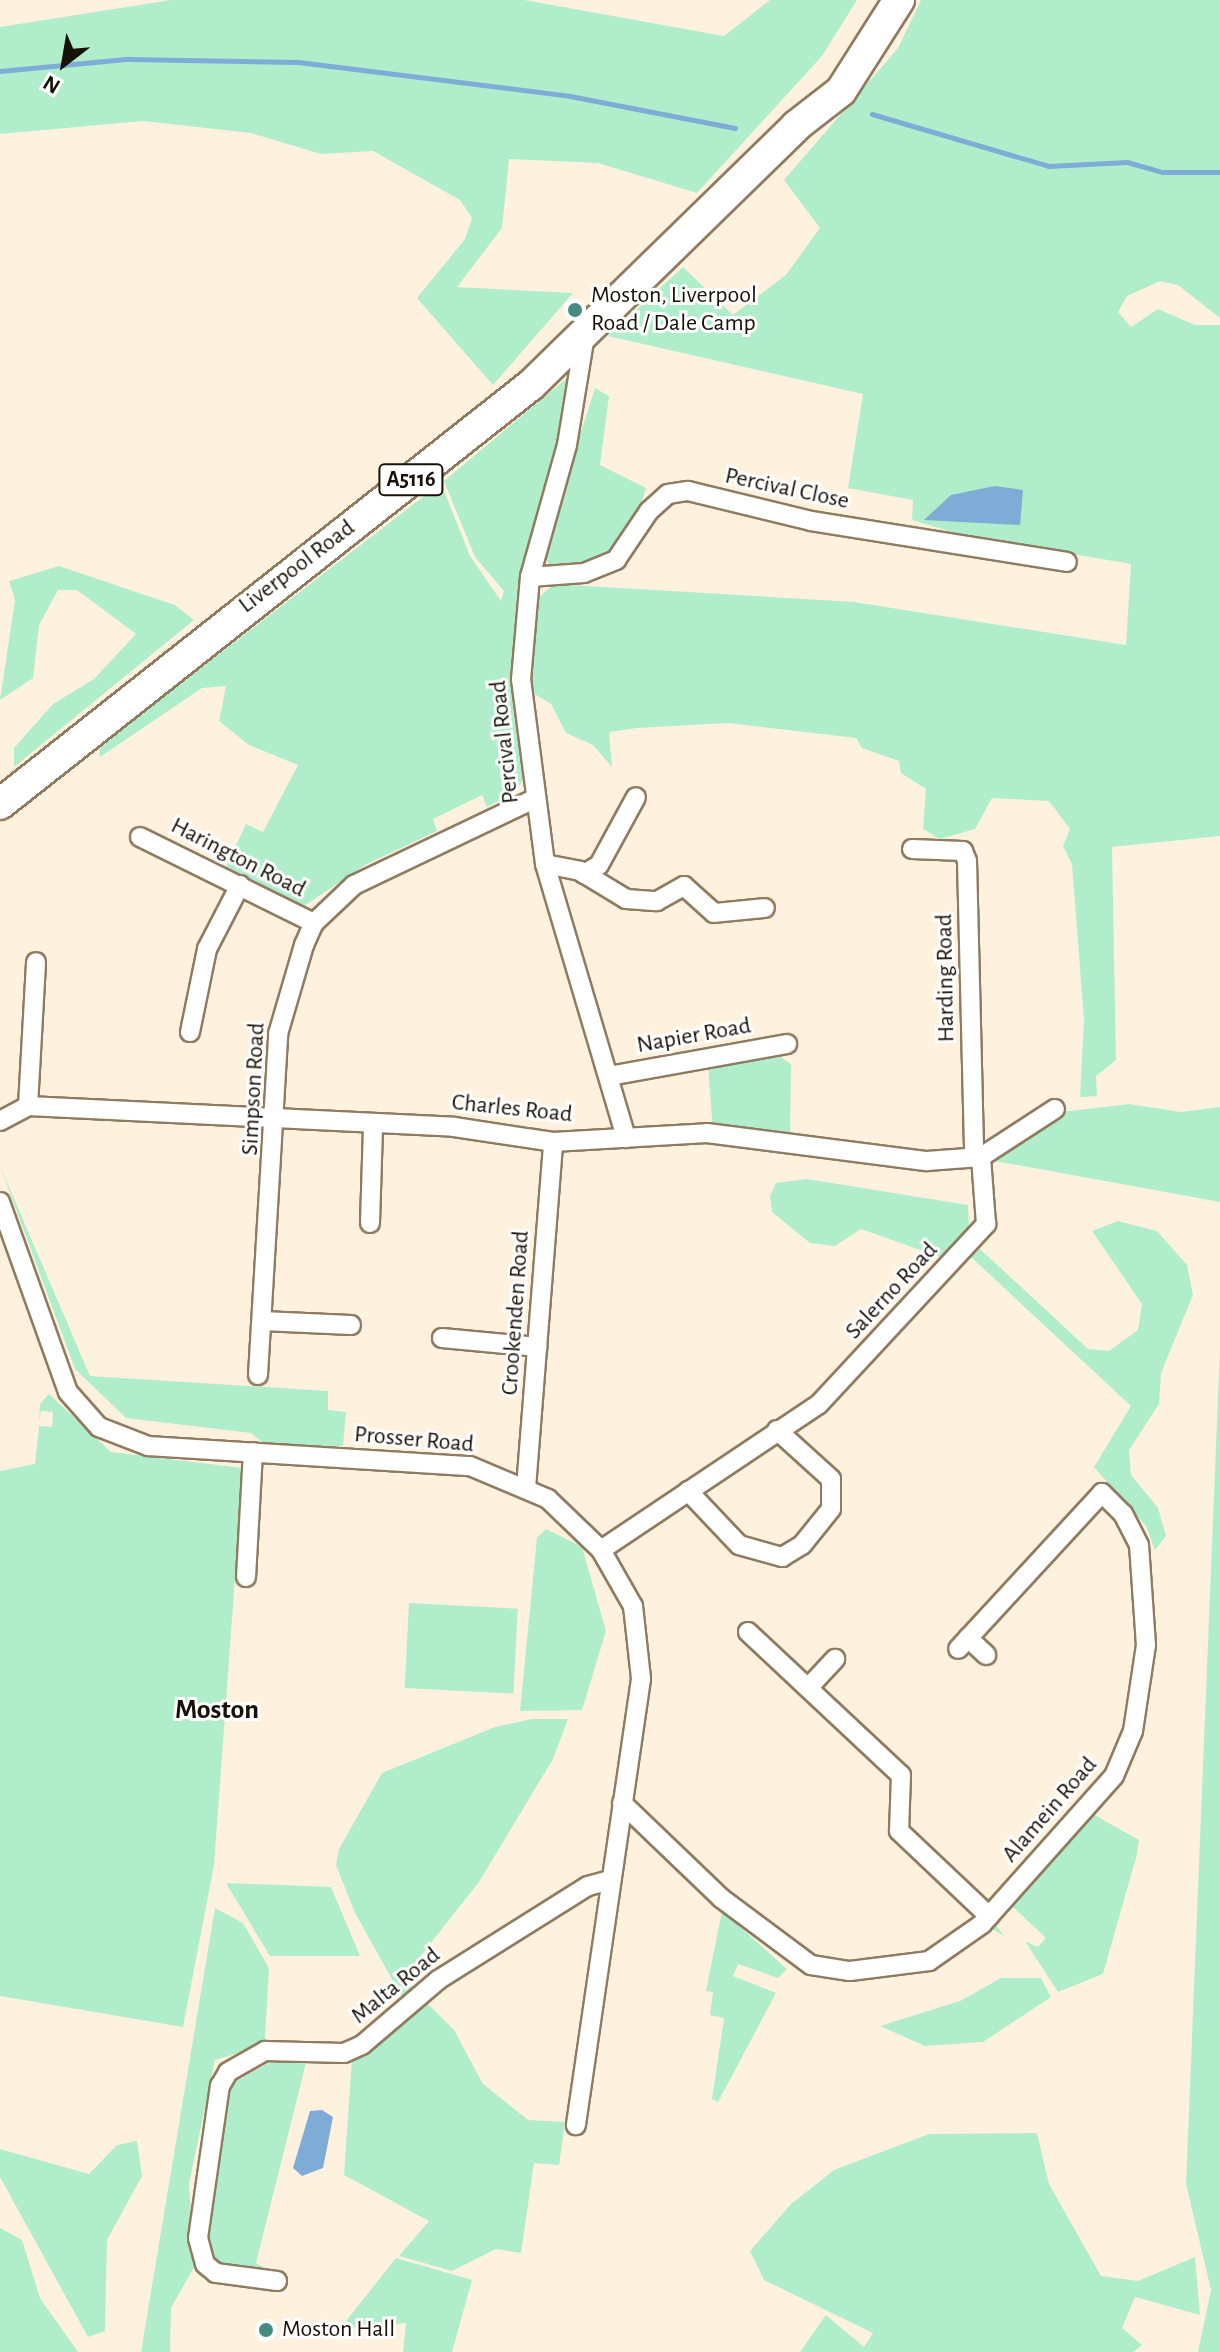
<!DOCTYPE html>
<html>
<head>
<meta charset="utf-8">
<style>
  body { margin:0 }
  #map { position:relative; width:1220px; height:2352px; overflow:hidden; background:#fef2df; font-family:"Alegreya Sans",sans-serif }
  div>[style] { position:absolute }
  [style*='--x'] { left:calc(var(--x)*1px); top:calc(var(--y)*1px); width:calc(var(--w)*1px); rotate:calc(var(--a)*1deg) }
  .green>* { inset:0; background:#b0edca; transform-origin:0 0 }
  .water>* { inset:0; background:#7facd6 }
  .stream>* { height:5px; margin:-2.5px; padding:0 2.5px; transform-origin:2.5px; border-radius:2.5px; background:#7facd6 }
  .roads { filter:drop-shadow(2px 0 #8f7c60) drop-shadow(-2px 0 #8f7c60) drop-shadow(0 2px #8f7c60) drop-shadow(0 -2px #8f7c60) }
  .minor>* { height:18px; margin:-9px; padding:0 9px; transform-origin:9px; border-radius:9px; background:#fff }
  .trunk>* { height:30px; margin:-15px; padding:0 15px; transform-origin:15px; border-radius:15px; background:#fff }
  .dots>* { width:22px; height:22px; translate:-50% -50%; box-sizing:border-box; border:4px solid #fff; border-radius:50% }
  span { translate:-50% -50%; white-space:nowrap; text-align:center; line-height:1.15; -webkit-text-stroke:6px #fff; paint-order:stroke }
  .shield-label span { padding:2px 6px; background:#fff; border:2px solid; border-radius:6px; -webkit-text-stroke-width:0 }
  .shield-label { font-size:22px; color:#181107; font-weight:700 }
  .poi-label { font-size:24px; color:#181107 }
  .left { translate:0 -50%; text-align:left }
  .street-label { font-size:24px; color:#181107 }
  .quarter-label { font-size:28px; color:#181107; font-weight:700 }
  .north { position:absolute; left:24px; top:24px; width:80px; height:80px; -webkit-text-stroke:6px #fff; paint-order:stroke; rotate:211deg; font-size:22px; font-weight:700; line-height:32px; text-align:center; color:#181107 }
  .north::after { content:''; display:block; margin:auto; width:28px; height:36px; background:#181107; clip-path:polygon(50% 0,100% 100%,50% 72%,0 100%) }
</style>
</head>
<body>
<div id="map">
  <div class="green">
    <div style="clip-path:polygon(171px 0,524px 0,724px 36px,770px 0,857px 0,822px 56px,697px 193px,598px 163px,509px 159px,502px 228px,457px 287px,573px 293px,493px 385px,417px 298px,465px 239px,472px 218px,460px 200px,373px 151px,321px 154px,251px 133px,143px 121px,0 134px,0 27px)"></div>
    <div style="clip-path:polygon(921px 0,1220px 0,1220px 318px,1178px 285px,1160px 281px,1127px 296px,1118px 312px,1131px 327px,1158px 309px,1195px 325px,1220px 325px,1220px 836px,1112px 847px,1116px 1060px,1096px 1076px,1097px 1096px,1080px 1097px,1084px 1020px,1072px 864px,1063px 846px,1070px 829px,1049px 801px,992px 798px,975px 829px,940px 839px,923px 829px,926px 789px,901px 773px,899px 761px,862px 748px,856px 738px,728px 723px,637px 728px,609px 732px,612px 767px,593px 745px,566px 733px,551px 704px,528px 690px,537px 599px,554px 584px,854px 602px,1126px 645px,1131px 564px,962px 535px,912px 520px,913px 500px,848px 488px,863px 394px,608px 336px,683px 267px,733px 315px,786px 275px,820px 228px,784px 180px,898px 48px)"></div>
    <div style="clip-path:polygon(573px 373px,582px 384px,542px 497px,521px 592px,514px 657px,524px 779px,514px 793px,487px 807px,482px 795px,433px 819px,437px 831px,365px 865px,304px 906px,226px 867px,246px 824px,263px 832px,298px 765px,249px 745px,219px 721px,226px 686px,202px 688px,100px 757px,99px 749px,144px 712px,441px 483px,470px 556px,501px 601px,504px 591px,475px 557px,444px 481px)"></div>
    <div style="clip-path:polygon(595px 388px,609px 396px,600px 465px,646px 488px,634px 526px,604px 561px,559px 568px,548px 564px,544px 550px)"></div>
    <div style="clip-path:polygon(59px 566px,175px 605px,194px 620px,14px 767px,14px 748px,53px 704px,94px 679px,136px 634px,77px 590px,58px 590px,39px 625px,33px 678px,0 700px,15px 600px,9px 581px)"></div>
    <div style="clip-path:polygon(776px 1054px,791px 1064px,790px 1140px,713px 1131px,708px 1067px)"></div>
    <div style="clip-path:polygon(1129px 1104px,1181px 1112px,1220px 1107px,1220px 1202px,984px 1159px,1027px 1142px,1053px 1113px)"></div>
    <div style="clip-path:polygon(0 1166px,90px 1376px,328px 1391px,328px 1410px,346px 1412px,343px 1446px,266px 1445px,251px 1433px,126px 1418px,75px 1369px)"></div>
    <div style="clip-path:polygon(807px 1179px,968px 1205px,969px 1229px,940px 1257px,861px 1229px,835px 1246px,810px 1243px,772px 1212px,770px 1196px,776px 1183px)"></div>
    <div style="clip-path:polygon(1118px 1221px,1157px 1231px,1187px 1265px,1193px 1295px,1161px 1373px,1159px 1404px,1129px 1450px,1131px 1475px,1158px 1508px,1166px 1536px,1155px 1550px,1146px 1526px,1094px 1467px,1131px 1406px,971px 1257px,980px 1249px,1088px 1349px,1109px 1351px,1138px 1330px,1142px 1304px,1092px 1231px)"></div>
    <div style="clip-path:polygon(1220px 1347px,1220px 2352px,1198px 2352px,1211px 2290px,1186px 2184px)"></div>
    <div style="clip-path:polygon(49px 1394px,111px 1452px,243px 1468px,214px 1865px,183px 2027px,0 1996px,0 1471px,35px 1464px,39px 1426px,52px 1427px,53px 1412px,41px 1411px,39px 1424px,40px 1404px)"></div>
    <div style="clip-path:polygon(546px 1529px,582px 1547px,606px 1631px,582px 1710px,520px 1711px,537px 1538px)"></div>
    <div style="left:409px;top:1603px;width:109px;height:85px;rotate:3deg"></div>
    <div style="clip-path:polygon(532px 1719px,568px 1719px,553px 1759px,479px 1882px,404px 1977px,412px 1988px,402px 1997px,355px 1913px,336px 1865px,339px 1849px,382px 1773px,495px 1727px)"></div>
    <div style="clip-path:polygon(1091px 1813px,1139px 1840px,1137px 1854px,1103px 1974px,1058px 1992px,1025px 1941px,1038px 1947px,1046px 1938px,1013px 1907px,996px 1925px,1004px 1936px,988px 1927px)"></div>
    <div style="clip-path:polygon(226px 1883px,331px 1887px,360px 1956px,270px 1956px)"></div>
    <div style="clip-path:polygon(215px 1908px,243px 1923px,269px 1968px,265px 2038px,263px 2046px,215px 2060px,189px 2184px,194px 2267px,171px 2308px,170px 2352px,141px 2352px)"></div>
    <div style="clip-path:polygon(722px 1911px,787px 1969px,778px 1978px,738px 1964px,733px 1976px,776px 1993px,718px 2102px,712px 2099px,724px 2018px,710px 2015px,713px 1992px,706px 1991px)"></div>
    <div style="clip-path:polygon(1001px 1978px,1041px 1978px,1051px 1997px,983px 2042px,925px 2046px,880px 2026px,960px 2001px)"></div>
    <div style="clip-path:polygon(421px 1997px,454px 2030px,483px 2084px,528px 2120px,565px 2122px,559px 2165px,534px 2163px,521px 2253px,496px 2249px,452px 2271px,399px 2256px,429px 2221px,344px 2175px,352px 2058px)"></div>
    <div style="clip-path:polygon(308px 2055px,256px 2263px,270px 2271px,217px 2263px,206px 2247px,228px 2086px,272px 2061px)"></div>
    <div style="clip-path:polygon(1037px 2133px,1049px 2184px,1101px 2276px,1138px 2281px,1195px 2257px,1200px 2315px,1135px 2297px,1122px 2328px,1142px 2345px,1133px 2352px,800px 2352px,826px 2315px,864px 2347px,873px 2333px,764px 2280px,750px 2251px,791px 2204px,834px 2170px,929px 2134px)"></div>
    <div style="clip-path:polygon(137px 2141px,142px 2176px,107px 2240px,105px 2331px,88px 2337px,0 2177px,0 2149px,89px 2174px,117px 2145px)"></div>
    <div style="clip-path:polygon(0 2228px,22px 2240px,40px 2298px,78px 2352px,0 2352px)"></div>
    <div style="clip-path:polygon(396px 2258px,472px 2280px,452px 2352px,403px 2352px,406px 2323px,354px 2328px,346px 2321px)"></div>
  </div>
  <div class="water">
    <div style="clip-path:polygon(995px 486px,1023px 490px,1020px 525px,924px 520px,951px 495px)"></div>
    <div style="clip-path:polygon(322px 2110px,333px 2117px,323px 2168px,302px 2176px,293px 2168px,310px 2111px)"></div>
  </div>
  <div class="stream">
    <div style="--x:0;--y:71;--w:129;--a:-5.4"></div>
    <div style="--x:128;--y:59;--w:170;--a:1"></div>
    <div style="--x:298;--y:62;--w:274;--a:7.1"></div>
    <div style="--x:570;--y:96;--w:168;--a:11"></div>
    <div style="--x:872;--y:114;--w:184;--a:16.4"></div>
    <div style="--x:1049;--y:166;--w:78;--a:-2.9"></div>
    <div style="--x:1127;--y:162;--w:37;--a:16"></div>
    <div style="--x:1163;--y:172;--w:57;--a:0"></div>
  </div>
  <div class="roads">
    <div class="minor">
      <div style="--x:585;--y:335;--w:111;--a:99.3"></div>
      <div style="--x:567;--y:445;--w:137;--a:105.7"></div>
      <div style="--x:530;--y:577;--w:102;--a:95"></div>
      <div style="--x:521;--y:679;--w:187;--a:82.6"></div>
      <div style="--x:545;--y:864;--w:286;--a:73.5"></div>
      <div style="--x:530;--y:577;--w:54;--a:-4.2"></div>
      <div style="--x:584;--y:573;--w:35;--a:-22"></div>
      <div style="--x:616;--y:560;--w:59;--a:-56"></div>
      <div style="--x:649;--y:511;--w:25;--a:-42"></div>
      <div style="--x:668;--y:494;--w:20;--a:-9"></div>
      <div style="--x:688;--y:491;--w:127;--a:13.7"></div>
      <div style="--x:811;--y:521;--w:259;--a:9.1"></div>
      <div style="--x:140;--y:837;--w:194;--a:26.3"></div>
      <div style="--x:912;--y:849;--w:51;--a:2.2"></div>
      <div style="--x:963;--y:851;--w:11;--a:68"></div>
      <div style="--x:967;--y:861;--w:295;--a:88.6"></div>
      <div style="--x:545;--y:864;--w:36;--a:11"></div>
      <div style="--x:580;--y:871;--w:54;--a:31.3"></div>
      <div style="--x:626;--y:899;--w:31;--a:4"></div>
      <div style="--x:657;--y:901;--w:31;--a:-29"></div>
      <div style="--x:684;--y:886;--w:40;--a:42"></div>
      <div style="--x:714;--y:913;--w:51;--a:-5.6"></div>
      <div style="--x:584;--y:874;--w:17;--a:-31"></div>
      <div style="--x:599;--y:865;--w:77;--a:-61.4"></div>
      <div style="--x:190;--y:1032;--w:85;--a:-78.4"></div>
      <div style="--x:207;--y:949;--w:72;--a:-62.7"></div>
      <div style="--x:609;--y:1076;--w:181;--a:-10.2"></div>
      <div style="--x:28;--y:1106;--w:144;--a:-86.8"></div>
      <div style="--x:0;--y:1121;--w:32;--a:-28"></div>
      <div style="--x:28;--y:1106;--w:427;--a:2.8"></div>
      <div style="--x:454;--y:1127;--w:100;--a:8.6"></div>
      <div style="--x:553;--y:1142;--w:154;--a:-3.3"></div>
      <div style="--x:707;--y:1133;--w:222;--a:7.3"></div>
      <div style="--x:927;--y:1161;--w:54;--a:-4.2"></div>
      <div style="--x:981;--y:1157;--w:88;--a:-33"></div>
      <div style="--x:0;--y:1202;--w:202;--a:70.3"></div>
      <div style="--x:68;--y:1392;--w:47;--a:48.5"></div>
      <div style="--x:99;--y:1427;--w:53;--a:21.2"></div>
      <div style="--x:148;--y:1446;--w:323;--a:3.6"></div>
      <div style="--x:470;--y:1466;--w:85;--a:22.9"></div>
      <div style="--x:548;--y:1499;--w:74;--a:43.9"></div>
      <div style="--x:601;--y:1550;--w:64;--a:60.3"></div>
      <div style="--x:633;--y:1606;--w:73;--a:83.7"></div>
      <div style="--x:641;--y:1679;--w:451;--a:98.3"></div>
      <div style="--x:370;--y:1223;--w:98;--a:-88.2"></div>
      <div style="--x:262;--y:1321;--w:89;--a:2.6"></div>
      <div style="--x:442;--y:1338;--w:96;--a:5.4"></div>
      <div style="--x:258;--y:1375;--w:342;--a:-86.6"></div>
      <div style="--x:278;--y:1034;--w:93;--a:-73.7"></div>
      <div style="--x:304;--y:945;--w:24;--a:-66"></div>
      <div style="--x:314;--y:923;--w:55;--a:-43.5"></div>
      <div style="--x:354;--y:885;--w:199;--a:-25.5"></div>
      <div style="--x:526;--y:1488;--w:347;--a:-85.5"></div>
      <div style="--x:688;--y:1491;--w:74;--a:46.6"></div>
      <div style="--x:739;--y:1545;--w:45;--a:15.6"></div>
      <div style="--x:782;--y:1557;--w:23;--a:-31"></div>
      <div style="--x:802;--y:1545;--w:46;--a:-51.1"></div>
      <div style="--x:831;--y:1509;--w:30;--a:-90"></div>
      <div style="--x:831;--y:1479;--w:73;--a:-137.8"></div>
      <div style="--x:601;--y:1550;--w:262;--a:-33.8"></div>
      <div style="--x:819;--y:1404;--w:246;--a:-47.1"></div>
      <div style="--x:986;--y:1224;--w:67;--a:-94.3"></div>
      <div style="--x:246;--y:1577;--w:125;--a:-86.8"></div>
      <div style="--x:748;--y:1632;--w:209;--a:43.1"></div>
      <div style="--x:901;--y:1775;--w:56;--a:92"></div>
      <div style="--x:899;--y:1831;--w:124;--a:43.4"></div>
      <div style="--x:968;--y:1638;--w:25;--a:43"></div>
      <div style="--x:808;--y:1688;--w:40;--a:-47"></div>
      <div style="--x:622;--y:1803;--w:137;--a:43.8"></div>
      <div style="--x:721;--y:1898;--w:112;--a:36.7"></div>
      <div style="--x:811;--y:1965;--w:39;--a:9"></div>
      <div style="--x:850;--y:1971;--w:80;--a:-7.2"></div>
      <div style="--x:929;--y:1961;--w:65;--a:-34.9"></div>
      <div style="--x:982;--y:1924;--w:198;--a:-48.3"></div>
      <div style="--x:1114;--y:1776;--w:49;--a:-67.1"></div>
      <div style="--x:1133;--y:1731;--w:87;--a:-81.4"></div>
      <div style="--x:1146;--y:1645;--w:100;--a:-94"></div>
      <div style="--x:1139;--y:1545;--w:35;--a:-117"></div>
      <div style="--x:1123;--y:1514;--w:30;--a:-135"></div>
      <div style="--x:1102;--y:1493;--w:212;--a:132.7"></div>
      <div style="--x:277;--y:2281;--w:62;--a:-172.5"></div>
      <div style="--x:216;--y:2273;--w:14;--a:-141"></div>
      <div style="--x:205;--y:2264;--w:27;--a:-105"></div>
      <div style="--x:198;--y:2238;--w:154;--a:-81.8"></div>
      <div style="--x:220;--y:2086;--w:16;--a:-60"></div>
      <div style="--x:228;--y:2072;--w:43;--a:-29.6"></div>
      <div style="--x:265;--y:2051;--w:79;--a:1.5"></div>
      <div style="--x:344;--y:2053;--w:20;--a:-24"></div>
      <div style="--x:362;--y:2045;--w:100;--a:-40.5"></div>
      <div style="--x:438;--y:1980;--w:177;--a:-32.1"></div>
      <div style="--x:588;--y:1886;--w:23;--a:-15"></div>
    </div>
    <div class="trunk">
      <div style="--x:0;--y:804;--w:676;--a:-38.28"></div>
      <div style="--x:531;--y:385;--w:371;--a:-44.3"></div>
      <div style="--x:796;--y:126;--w:57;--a:-37.9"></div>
      <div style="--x:841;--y:91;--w:108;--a:-57.5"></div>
    </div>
  </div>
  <div class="dots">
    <div style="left:575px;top:310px;background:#468b81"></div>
    <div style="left:266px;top:2330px;background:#468b81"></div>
  </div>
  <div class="shield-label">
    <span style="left:411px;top:480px">A5116</span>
  </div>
  <div class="poi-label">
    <span class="left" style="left:591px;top:310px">Moston, Liverpool<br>Road / Dale Camp</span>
    <span class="left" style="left:282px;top:2330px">Moston Hall</span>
  </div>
  <div class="street-label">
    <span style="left:787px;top:489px;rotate:12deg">Percival Close</span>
    <span style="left:297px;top:567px;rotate:-37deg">Liverpool Road</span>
    <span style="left:505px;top:742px;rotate:-96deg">Percival Road</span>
    <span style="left:238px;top:858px;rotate:27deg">Harington Road</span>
    <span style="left:946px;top:978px;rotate:-91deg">Harding Road</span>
    <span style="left:694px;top:1036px;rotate:-10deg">Napier Road</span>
    <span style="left:254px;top:1089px;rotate:-87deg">Simpson Road</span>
    <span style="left:512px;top:1109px;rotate:6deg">Charles Road</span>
    <span style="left:892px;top:1291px;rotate:-47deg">Salerno Road</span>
    <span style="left:516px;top:1313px;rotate:-86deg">Crookenden Road</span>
    <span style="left:414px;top:1440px;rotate:5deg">Prosser Road</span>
    <span style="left:1050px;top:1810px;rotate:-49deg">Alamein Road</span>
    <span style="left:396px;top:1986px;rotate:-39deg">Malta Road</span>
  </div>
  <div class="quarter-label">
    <span style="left:217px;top:1710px">Moston</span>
  </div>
  <div class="north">N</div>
</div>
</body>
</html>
